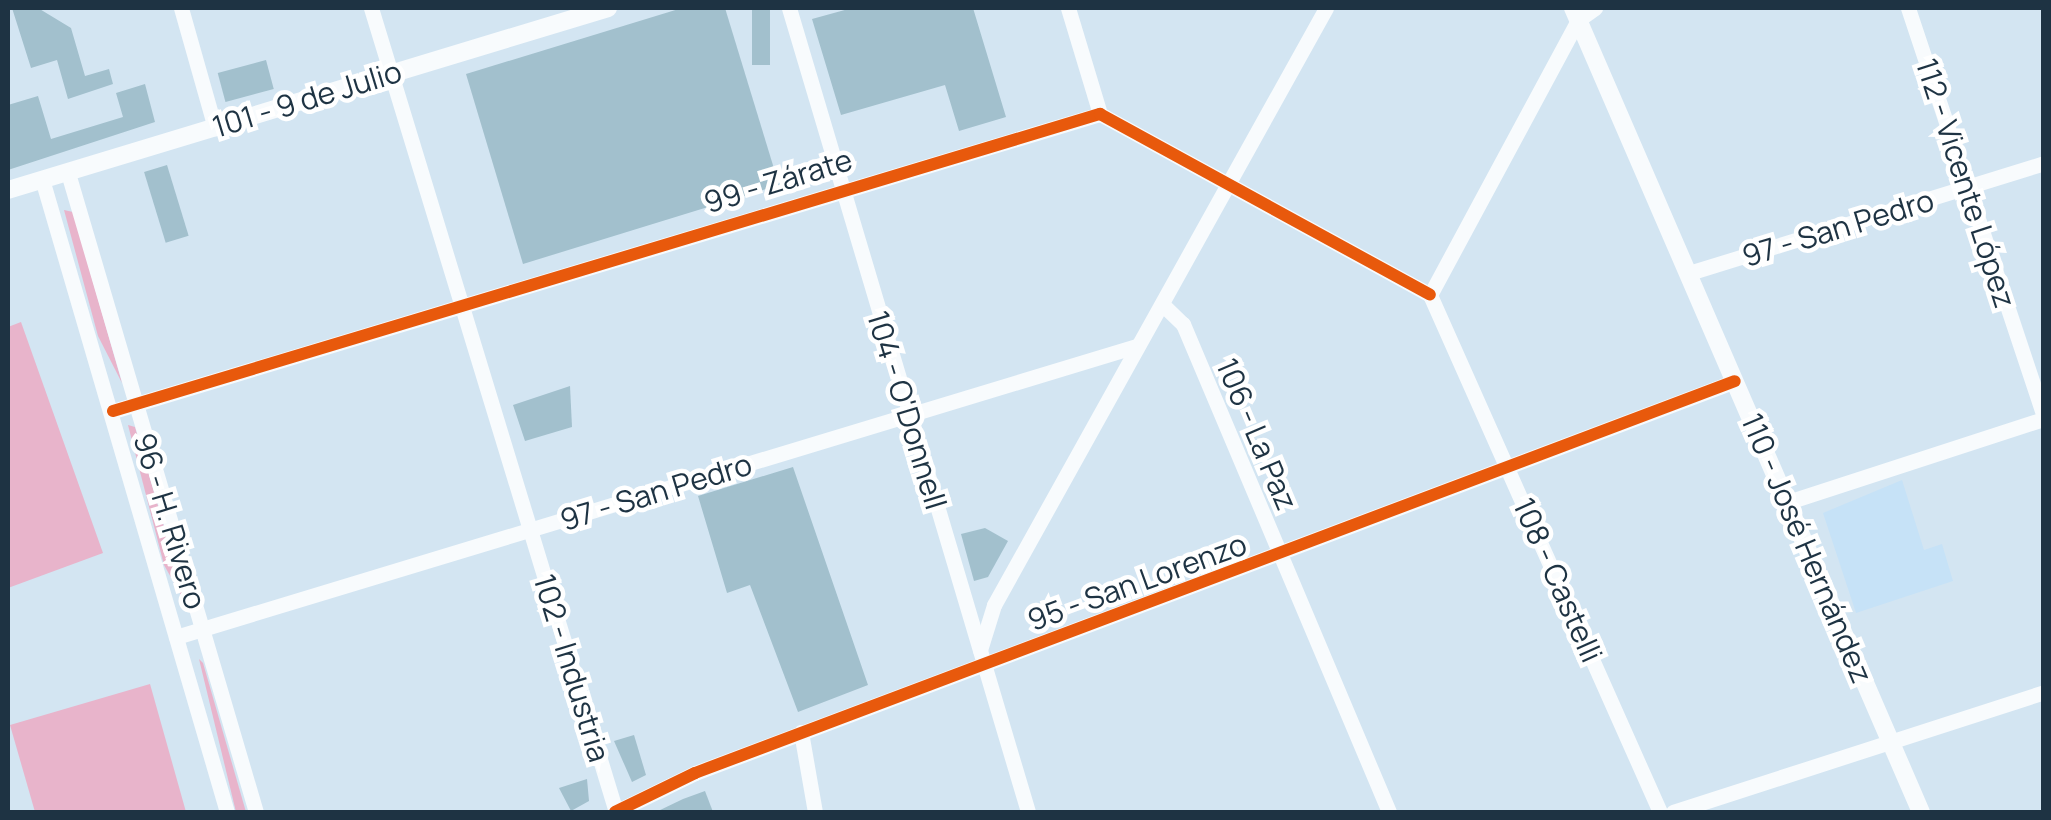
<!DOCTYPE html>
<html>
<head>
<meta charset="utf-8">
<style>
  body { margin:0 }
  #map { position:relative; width:2051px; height:820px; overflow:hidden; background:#d3e5f2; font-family:Manrope,sans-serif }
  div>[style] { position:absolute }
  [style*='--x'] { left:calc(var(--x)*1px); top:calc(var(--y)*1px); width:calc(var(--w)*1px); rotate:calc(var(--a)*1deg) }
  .built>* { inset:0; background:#c6e2f7 }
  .green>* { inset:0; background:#e8b4cb }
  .building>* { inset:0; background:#a2c0cd; transform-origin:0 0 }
  .minor>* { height:15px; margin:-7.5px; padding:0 7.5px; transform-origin:7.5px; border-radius:7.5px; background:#f8fbfd }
  .tertiary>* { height:18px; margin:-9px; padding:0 9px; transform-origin:9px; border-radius:9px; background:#f8fbfd }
  .cycleway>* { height:12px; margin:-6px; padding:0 6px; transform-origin:6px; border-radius:6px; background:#e8590c }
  span { translate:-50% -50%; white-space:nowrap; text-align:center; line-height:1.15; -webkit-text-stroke:9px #fff; paint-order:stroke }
  .street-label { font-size:30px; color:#1e3343 }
  .frame { position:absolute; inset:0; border:10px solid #1e3343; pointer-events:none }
</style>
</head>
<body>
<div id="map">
  <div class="built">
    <div style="clip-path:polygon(1902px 480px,1924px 550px,1942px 544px,1953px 581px,1856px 613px,1823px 513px)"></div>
  </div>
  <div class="green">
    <div style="clip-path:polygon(64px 210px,73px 212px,122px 383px,98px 336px)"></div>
    <div style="clip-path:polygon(21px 322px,103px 553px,8px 588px,8px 327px)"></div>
    <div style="clip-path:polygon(128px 425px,135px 427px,187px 606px,164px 565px)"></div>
    <div style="clip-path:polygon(199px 659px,203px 663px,246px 812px,236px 812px)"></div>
    <div style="clip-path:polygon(150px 684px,186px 812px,35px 812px,10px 725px)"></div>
  </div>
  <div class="building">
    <div style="clip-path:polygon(12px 8px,38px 8px,71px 28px,85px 76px,109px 69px,113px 84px,68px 99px,57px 60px,31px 68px)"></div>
    <div style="clip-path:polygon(682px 8px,725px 8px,779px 185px,523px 264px,466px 74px)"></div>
    <div style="left:752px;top:8px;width:18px;height:57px"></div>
    <div style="clip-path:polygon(852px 8px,973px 8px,1006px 117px,959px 131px,945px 85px,841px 115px,812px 19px)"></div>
    <div style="left:266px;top:60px;width:30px;height:50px;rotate:75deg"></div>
    <div style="clip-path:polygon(145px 84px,155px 122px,8px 170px,8px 105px,38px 96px,51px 139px,123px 117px,116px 93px)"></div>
    <div style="left:167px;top:165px;width:74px;height:24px;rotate:73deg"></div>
    <div style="clip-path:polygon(570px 386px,572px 427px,525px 441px,513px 405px)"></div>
    <div style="clip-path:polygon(793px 467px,868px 685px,798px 712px,750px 585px,727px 593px,698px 496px)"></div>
    <div style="clip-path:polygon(985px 528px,1008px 541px,988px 577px,974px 581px,961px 534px)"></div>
    <div style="clip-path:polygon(634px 735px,646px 775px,632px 782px,614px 741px)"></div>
    <div style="clip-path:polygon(587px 779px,589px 801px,571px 811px,559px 788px)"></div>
    <div style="clip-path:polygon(705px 791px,713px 812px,656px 812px,683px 799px)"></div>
  </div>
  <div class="minor">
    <div style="--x:181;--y:8;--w:125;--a:74.2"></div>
    <div style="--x:371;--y:8;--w:841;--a:73.05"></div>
    <div style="--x:789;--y:8;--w:839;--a:73.44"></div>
    <div style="--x:1068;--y:8;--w:111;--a:73.2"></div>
    <div style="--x:1908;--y:8;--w:430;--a:71.6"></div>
    <div style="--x:68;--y:173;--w:666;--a:73.61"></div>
    <div style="--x:42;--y:179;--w:659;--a:73.71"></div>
    <div style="--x:1689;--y:273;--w:372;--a:-17.2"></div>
    <div style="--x:1430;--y:295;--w:566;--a:66.02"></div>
    <div style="--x:1430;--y:295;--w:312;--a:-61.7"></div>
    <div style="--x:1578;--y:20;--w:21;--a:-35"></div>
    <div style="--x:1162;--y:304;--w:29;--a:44"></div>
    <div style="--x:1183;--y:324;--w:530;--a:67.11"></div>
    <div style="--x:113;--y:411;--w:1031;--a:-16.75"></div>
    <div style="--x:1100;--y:114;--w:376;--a:28.7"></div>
    <div style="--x:1788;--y:502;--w:269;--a:-18"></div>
    <div style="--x:176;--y:637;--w:1003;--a:-16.86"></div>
    <div style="--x:980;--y:650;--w:47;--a:-72.7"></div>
    <div style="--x:994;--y:605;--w:683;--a:-60.92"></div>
    <div style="--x:801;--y:732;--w:81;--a:80.1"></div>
    <div style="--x:615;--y:812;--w:89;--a:-26"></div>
    <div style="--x:695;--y:773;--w:1111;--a:-20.65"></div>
    <div style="--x:1673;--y:812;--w:390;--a:-17.9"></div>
  </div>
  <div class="tertiary">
    <div style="--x:1573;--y:8;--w:876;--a:66.6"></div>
    <div style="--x:8;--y:190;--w:627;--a:-16.87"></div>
  </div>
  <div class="cycleway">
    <div style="--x:113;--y:411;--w:1031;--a:-16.75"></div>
    <div style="--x:1100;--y:114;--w:376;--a:28.7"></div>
    <div style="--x:615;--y:812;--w:89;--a:-26"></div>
    <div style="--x:695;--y:773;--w:1111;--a:-20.65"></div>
  </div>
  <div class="street-label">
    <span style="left:307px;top:99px;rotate:-17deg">101 - 9 de Julio</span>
    <span style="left:778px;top:181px;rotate:-17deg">99 - Zárate</span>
    <span style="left:1966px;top:183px;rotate:72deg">112 - Vicente López</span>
    <span style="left:1838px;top:228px;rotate:-17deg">97 - San Pedro</span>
    <span style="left:907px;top:410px;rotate:73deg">104 - O'Donnell</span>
    <span style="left:1257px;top:434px;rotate:67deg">106 - La Paz</span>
    <span style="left:656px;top:492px;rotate:-17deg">97 - San Pedro</span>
    <span style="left:170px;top:521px;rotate:73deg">96 - H. Rivero</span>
    <span style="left:1807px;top:548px;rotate:67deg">110 - José Hernández</span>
    <span style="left:1558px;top:580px;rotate:66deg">108 - Castelli</span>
    <span style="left:1137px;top:582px;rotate:-20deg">95 - San Lorenzo</span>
    <span style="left:572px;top:668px;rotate:73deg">102 - Industria</span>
  </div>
  <div class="frame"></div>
</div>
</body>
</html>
